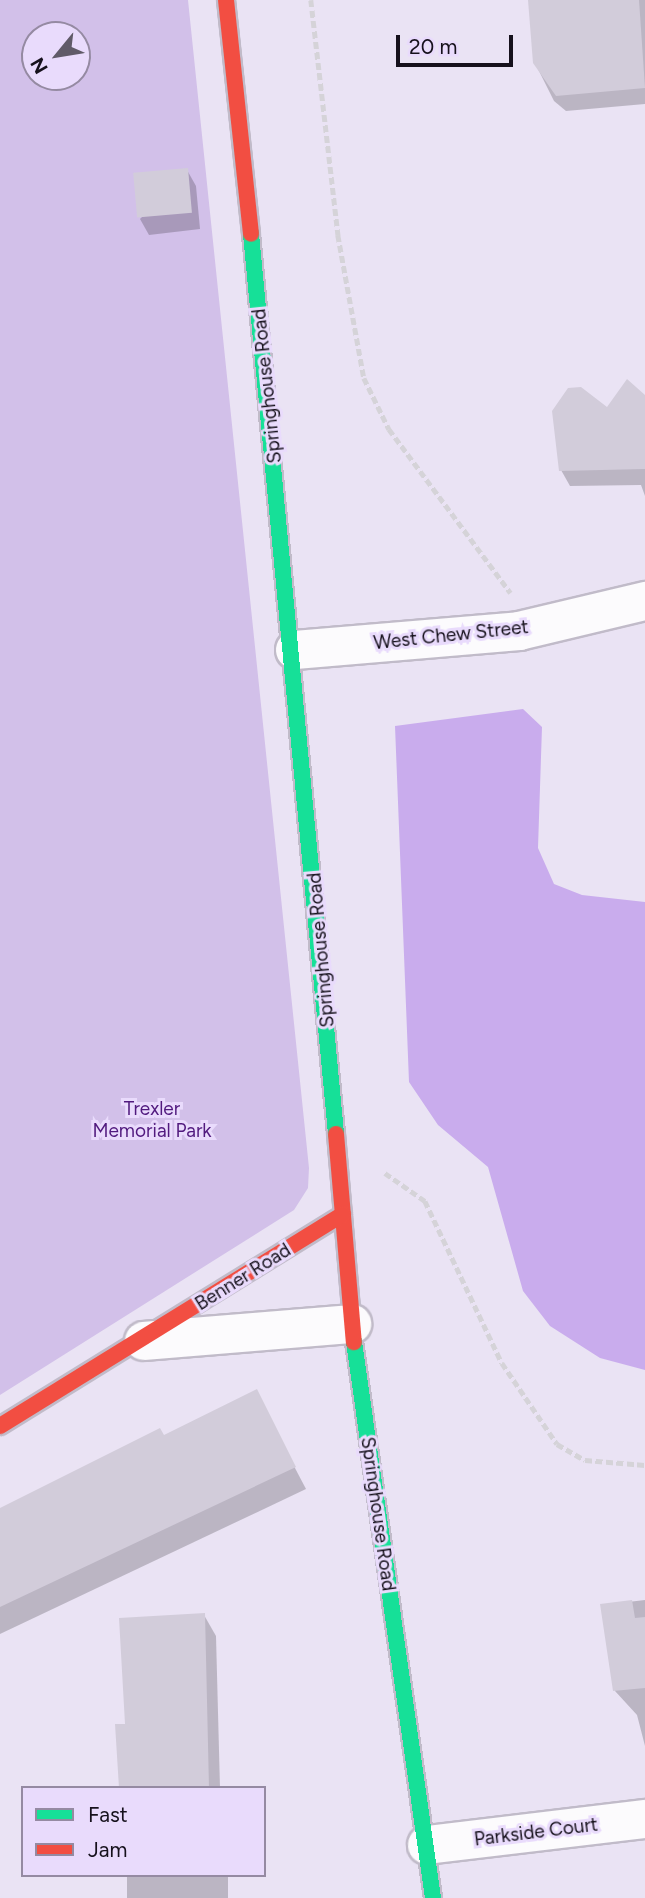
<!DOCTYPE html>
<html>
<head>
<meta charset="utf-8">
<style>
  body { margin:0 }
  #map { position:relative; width:645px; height:1898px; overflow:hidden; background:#eae3f4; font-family:Figtree,sans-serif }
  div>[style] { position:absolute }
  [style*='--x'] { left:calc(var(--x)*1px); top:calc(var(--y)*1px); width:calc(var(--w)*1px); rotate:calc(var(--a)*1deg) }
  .green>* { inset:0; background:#d2c0e9 }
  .water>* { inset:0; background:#c9aced }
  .shadow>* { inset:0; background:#0003; transform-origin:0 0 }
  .building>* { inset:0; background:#d2ccda; transform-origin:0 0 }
  .path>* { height:4.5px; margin-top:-2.25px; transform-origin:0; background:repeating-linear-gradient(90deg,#d5d3d8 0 7px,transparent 0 10.5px) }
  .roads { filter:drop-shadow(2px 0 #c1bbc9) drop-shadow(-2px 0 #c1bbc9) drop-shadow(0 2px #c1bbc9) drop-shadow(0 -2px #c1bbc9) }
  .street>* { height:38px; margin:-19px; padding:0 19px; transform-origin:19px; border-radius:19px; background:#fcfbfd }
  .fast>* { height:16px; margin:-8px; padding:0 8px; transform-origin:8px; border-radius:8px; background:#16e098 }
  .jam>* { height:16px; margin:-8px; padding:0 8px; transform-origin:8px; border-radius:8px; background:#f24e42 }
  span { translate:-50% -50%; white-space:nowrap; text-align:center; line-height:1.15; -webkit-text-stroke:6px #e9dbfc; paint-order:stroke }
  .street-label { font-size:19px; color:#16111c }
  .park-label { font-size:19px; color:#511a7e }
  .legend { position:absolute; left:21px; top:1786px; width:245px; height:91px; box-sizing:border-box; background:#e9dbfc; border:2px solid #958aa2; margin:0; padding:9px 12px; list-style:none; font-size:21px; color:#16111c }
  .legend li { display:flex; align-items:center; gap:14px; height:35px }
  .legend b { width:35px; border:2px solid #958aa2 }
  .north { position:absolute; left:21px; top:21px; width:70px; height:70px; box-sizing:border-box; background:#e9dbfc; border:2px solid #958aa2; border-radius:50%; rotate:240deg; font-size:19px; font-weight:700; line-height:28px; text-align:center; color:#16111c }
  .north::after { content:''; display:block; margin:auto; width:24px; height:32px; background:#605a68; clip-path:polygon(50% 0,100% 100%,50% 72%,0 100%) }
  .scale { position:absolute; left:396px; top:35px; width:117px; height:32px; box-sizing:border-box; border:4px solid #16111c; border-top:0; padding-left:9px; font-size:21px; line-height:24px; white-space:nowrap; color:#16111c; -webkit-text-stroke:5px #e9dbfc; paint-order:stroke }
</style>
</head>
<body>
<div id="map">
  <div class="green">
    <div style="clip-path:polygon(evenodd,0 0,188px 0,309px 1168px,308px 1188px,294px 1210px,0 1395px,0 0,35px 35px,77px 35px,77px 77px,35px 77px,35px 35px)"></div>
  </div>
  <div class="water">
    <div style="clip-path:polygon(523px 709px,542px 727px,538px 848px,554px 884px,582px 895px,645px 902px,645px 1370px,600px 1358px,550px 1326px,523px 1291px,488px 1167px,438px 1125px,409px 1082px,395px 726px)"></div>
  </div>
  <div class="shadow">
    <div style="clip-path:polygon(536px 0,645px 0,645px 104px,566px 111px,554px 101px,535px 63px)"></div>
    <div style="clip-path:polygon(187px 170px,196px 186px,200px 229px,149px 235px,140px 219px)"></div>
    <div style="clip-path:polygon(645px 397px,645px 496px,641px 485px,570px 486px,561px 470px,607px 409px)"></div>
    <div style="clip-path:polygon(265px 1411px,306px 1489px,0 1634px,0 1510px,164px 1437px)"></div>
    <div style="clip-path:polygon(645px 1600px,645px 1746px,637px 1715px,615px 1691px,602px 1605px)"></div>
    <div style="clip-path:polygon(204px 1615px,216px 1636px,220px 1788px,121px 1788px,127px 1725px)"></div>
    <div style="left:127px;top:1875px;width:101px;height:25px"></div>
  </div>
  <div class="building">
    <div style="clip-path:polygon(528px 0,639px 0,645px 88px,556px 96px,533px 63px)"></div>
    <div style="left:188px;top:168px;width:45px;height:55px;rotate:85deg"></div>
    <div style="clip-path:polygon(627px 379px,645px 395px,645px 469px,559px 471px,552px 411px,568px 388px,581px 387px,607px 407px)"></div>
    <div style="clip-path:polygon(257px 1389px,296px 1467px,0 1607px,0 1508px,160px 1428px,164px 1435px)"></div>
    <div style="clip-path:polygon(632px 1600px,635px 1618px,645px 1617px,645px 1688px,613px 1691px,600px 1604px)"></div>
    <div style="clip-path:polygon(205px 1613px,209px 1788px,119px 1788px,115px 1724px,125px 1724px,119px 1618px)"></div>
  </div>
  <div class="path">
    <div style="--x:311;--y:0;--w:237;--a:83.4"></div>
    <div style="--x:338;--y:235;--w:145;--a:79.7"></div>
    <div style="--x:364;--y:378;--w:57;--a:63.9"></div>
    <div style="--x:389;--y:429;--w:204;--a:53.4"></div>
    <div style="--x:385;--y:1173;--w:49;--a:35"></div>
    <div style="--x:425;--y:1201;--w:179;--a:64.6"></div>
    <div style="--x:502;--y:1363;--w:98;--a:55.8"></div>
    <div style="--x:557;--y:1444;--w:32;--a:30"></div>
    <div style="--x:585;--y:1460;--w:60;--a:4.8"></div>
  </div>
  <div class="roads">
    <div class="street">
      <div style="--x:295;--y:650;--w:225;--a:-4.8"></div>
      <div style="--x:519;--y:631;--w:130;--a:-13.4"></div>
      <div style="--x:144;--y:1341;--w:209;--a:-4.7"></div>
      <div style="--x:427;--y:1845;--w:220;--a:-6.8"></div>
    </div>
    <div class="fast">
      <div style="--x:251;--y:234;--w:904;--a:84.6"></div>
      <div style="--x:354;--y:1342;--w:562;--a:81.91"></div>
    </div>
    <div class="jam">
      <div style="--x:226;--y:0;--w:235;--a:83.9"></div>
      <div style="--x:336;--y:1134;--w:209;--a:85.1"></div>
      <div style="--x:0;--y:1426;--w:403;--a:-31.7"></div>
    </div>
  </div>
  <div class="street-label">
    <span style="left:267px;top:386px;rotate:-96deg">Springhouse Road</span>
    <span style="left:451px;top:635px;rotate:-6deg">West Chew Street</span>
    <span style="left:321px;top:950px;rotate:-95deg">Springhouse Road</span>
    <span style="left:243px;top:1277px;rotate:-32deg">Benner Road</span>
    <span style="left:378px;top:1514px;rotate:82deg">Springhouse Road</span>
    <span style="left:536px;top:1832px;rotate:-7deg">Parkside Court</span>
  </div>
  <div class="park-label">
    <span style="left:152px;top:1120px">Trexler<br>Memorial Park</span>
  </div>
  <ul class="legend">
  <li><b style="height:9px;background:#16e098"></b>Fast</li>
  <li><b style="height:9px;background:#f24e42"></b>Jam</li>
  </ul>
  <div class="north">N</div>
  <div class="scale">20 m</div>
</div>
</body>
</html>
